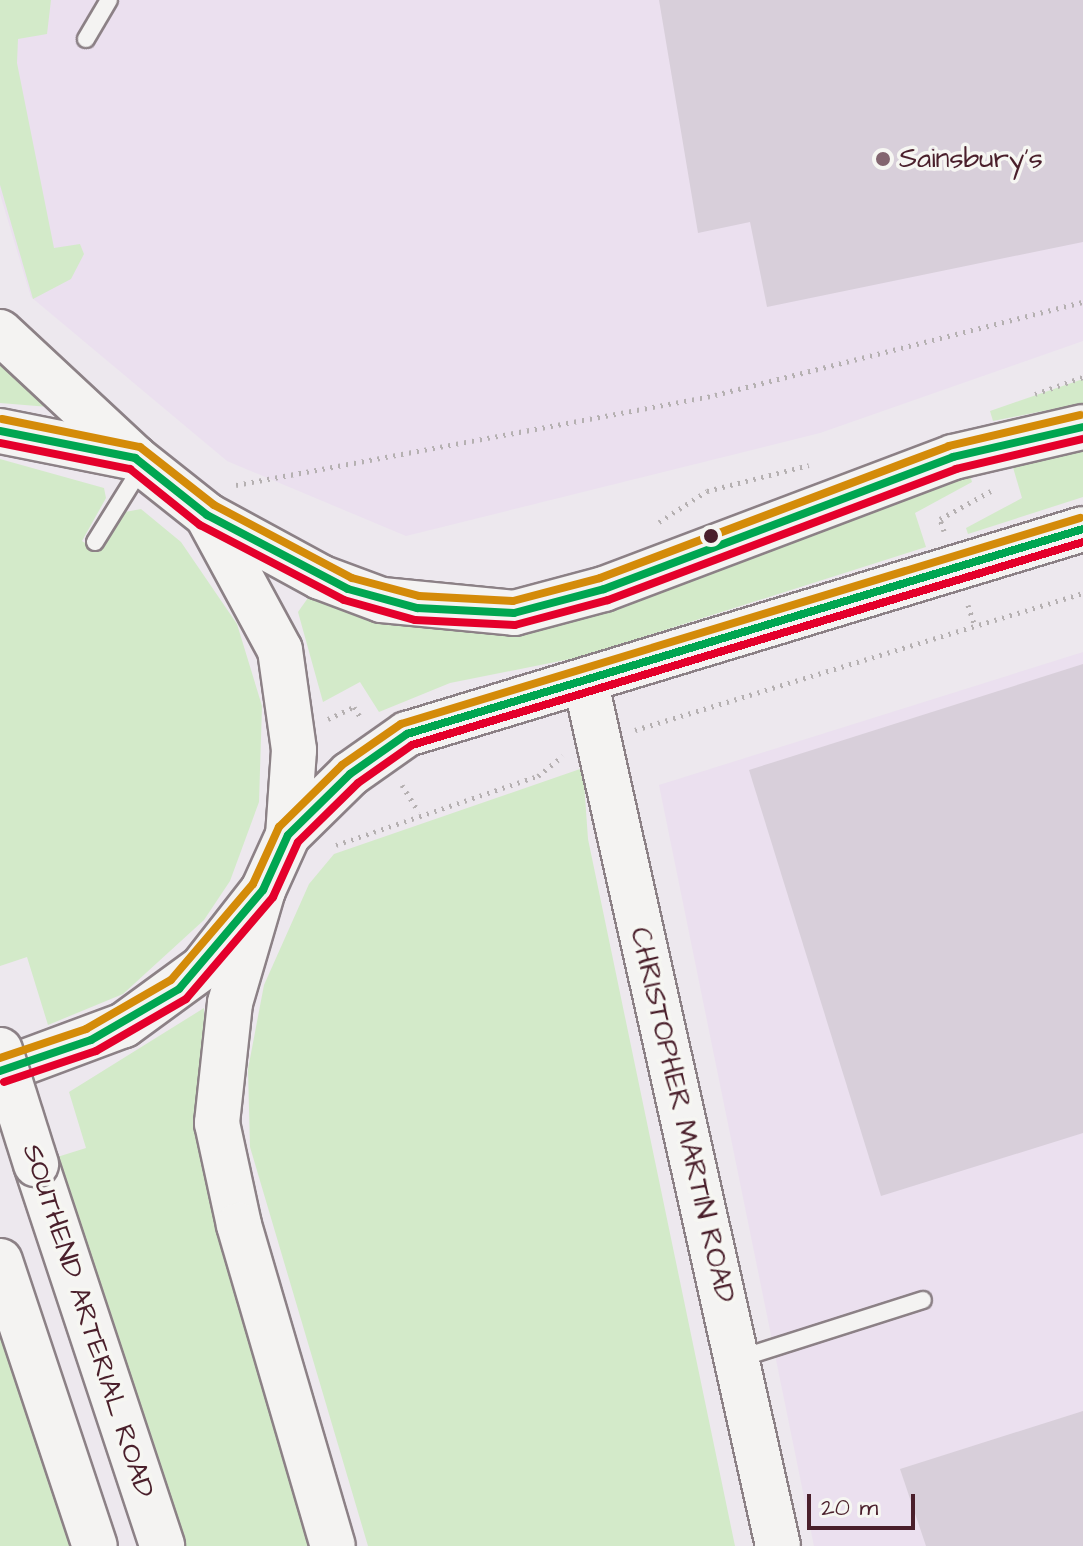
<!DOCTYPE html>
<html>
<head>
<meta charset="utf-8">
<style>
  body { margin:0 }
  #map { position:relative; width:1083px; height:1546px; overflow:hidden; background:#ede8ee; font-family:"Architects Daughter",sans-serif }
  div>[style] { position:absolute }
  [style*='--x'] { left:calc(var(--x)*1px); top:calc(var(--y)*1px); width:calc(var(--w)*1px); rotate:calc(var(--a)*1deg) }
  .built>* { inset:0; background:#ebe0ef }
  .green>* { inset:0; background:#d3eac9 }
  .building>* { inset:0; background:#d8cfda }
  .path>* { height:5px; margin-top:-2.5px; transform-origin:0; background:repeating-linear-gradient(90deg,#b5b0b1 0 2px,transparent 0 8px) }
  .roads { filter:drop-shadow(2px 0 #8c8186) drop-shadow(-2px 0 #8c8186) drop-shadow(0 2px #8c8186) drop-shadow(0 -2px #8c8186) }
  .lane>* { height:16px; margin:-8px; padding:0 8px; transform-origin:8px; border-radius:8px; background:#f4f3f2 }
  .secondary>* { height:44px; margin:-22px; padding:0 22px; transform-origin:22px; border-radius:22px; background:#f4f3f2 }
  .primary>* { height:44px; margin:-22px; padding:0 22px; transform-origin:22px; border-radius:22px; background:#f4f3f2 }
  .highway>* { height:44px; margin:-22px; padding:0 22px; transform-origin:22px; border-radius:22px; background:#f4f3f2 }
  .bridges { filter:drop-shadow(2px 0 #8c8186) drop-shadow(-2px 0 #8c8186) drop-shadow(0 2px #8c8186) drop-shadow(0 -2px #8c8186) }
  .highway-bridge>* { height:44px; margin:-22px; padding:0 22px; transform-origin:22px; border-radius:22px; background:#f4f3f2 }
  .bus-1>* { height:8px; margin:-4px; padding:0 4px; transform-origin:4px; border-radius:4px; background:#00a651 }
  .bus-2>* { height:8px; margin:-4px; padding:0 4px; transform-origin:4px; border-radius:4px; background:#e4002b }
  .bus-3>* { height:8px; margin:-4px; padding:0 4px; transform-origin:4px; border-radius:4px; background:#d48b09 }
  .dots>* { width:22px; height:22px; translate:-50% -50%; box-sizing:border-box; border:4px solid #f6f6f2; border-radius:50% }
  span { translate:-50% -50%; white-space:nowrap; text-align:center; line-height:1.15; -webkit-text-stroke:7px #f6f6f2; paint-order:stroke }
  .poi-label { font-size:28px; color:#4a1f2b }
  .left { translate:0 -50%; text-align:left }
  .street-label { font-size:28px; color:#4a1f2b }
  .scale { position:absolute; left:807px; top:1494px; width:108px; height:36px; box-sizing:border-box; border:4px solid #4a1f2b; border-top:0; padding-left:10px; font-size:24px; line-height:28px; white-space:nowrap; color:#4a1f2b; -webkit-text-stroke:6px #f6f6f2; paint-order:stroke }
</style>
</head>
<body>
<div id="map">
  <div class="built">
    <div style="clip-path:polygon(0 0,1083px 0,1083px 341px,820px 433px,406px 536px,227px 461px,31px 297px,0 194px)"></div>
    <div style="clip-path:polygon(1083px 652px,1083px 1546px,814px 1546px,659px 785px)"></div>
  </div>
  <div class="green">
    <div style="clip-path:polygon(0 0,51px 0,47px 34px,18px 39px,17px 63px,54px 248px,80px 244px,84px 254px,71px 279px,33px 299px,0 185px)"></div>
    <div style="clip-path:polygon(0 361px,49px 407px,0 403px)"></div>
    <div style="clip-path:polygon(1083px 379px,1083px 403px,993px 421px,990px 411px)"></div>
    <div style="clip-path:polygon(1083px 449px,1083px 497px,968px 534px,966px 528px,1022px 498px,1012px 464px)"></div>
    <div style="clip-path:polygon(0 459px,104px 488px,106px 498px,82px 541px,99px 552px,125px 512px,141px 509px,181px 542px,237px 624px,262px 706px,259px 802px,230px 881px,204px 920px,123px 994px,48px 1025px,27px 957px,0 966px)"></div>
    <div style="clip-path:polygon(970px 475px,972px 482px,915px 513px,926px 547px,580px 657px,450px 683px,379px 712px,360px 682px,323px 702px,298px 612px,310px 595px,410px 626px,515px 631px,564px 624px)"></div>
    <div style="clip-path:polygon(583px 768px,588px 839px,735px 1546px,368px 1546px,250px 1147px,248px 1069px,264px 985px,309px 884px,334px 854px)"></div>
    <div style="clip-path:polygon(204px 1008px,203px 1161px,313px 1546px,184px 1546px,54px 1158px,86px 1148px,69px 1092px)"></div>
    <div style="clip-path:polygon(0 1320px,75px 1546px,0 1546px)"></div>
  </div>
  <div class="building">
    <div style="clip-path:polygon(659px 0,1083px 0,1083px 242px,767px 307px,750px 222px,698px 233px)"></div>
    <div style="clip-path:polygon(1083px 664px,1083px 1133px,881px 1196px,749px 770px)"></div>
    <div style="clip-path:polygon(1083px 1411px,1083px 1546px,926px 1546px,900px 1469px)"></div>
  </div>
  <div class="path">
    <div style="--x:1035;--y:394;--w:51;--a:-19.5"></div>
    <div style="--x:236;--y:485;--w:487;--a:-10.6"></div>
    <div style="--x:715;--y:395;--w:380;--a:-14.2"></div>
    <div style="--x:659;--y:522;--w:57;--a:-32.9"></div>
    <div style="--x:707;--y:491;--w:105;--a:-14.3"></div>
    <div style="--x:944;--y:531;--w:13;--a:-108"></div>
    <div style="--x:940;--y:519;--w:58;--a:-28.8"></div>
    <div style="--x:968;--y:605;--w:23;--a:72"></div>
    <div style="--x:328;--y:719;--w:29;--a:-25"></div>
    <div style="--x:354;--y:707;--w:13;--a:58"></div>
    <div style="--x:635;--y:730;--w:468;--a:-17"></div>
    <div style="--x:402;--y:785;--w:32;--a:58"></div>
    <div style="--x:336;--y:845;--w:213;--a:-18.9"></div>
    <div style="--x:538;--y:776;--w:32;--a:-39"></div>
  </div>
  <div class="roads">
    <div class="lane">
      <div style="--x:86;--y:39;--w:45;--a:-59.5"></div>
      <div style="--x:95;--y:542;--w:91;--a:-58.1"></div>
      <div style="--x:738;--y:1359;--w:194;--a:-17.7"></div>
    </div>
    <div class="secondary">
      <div style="--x:586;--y:684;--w:883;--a:77.44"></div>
    </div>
    <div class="primary">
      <div style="--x:0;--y:431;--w:138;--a:11.3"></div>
      <div style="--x:135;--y:458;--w:92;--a:38.4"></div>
      <div style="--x:207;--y:515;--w:153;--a:61.6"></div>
      <div style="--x:280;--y:650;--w:101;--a:82"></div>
      <div style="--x:294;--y:750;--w:85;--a:94"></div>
      <div style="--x:288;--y:835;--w:60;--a:114.4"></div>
      <div style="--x:263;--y:890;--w:99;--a:128"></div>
      <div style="--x:202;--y:968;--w:97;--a:143.8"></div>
      <div style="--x:124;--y:1025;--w:132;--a:159.6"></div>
      <div style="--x:212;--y:518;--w:123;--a:28.6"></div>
      <div style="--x:320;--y:577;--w:66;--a:20.4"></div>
      <div style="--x:382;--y:600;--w:133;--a:5.6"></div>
      <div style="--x:514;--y:613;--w:93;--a:-14.9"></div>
      <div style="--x:604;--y:589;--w:373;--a:-20.7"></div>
      <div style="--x:953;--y:457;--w:133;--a:-13"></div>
      <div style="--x:288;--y:835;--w:87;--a:-44.5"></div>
      <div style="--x:350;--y:774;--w:70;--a:-35.1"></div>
      <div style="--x:407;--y:734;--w:706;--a:-16.87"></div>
    </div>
    <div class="highway">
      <div style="--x:0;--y:332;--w:185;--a:43"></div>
      <div style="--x:263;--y:890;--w:118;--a:106.3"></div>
      <div style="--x:230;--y:1003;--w:121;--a:96.2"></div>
      <div style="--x:217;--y:1123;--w:104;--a:77.8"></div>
      <div style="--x:239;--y:1225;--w:334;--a:73.7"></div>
      <div style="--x:36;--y:1164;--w:402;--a:71.7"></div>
      <div style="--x:0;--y:1261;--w:300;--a:71.6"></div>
    </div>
  </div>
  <div class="bridges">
    <div class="highway-bridge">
      <div style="--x:0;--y:1050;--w:120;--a:72.5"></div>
    </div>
  </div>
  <div class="bus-1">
    <div style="--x:0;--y:431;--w:138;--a:11.3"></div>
    <div style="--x:135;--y:458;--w:92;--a:38.4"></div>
    <div style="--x:207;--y:515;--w:159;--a:27.7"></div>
    <div style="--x:348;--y:589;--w:72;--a:15.4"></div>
    <div style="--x:417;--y:608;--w:97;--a:3"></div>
    <div style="--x:514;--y:613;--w:93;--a:-14.9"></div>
    <div style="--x:604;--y:589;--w:373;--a:-20.7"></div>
    <div style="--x:953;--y:457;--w:133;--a:-13"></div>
    <div style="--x:0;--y:1071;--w:96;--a:-18.8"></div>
    <div style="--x:91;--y:1040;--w:102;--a:-30.1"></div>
    <div style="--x:179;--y:989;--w:130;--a:-49.7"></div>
    <div style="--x:263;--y:890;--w:60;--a:-65.6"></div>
    <div style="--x:288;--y:835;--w:87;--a:-44.5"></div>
    <div style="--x:350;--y:774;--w:70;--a:-35.1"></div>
    <div style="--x:407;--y:734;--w:706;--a:-16.87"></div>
  </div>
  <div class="bus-2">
    <div style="--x:0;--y:443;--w:133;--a:11.3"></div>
    <div style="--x:130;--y:469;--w:90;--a:38.7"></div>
    <div style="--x:200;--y:525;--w:162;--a:27.5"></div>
    <div style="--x:344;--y:600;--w:74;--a:15.7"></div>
    <div style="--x:415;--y:620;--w:100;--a:2.9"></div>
    <div style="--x:515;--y:625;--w:96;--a:-15"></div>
    <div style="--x:608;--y:600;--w:372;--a:-20.6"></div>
    <div style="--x:956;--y:469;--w:130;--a:-13.3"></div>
    <div style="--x:4;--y:1082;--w:97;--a:-18.6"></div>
    <div style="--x:96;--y:1051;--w:104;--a:-30"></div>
    <div style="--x:186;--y:999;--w:134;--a:-49.5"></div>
    <div style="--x:273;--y:897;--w:60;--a:-65.6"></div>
    <div style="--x:298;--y:842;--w:84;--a:-44.5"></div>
    <div style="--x:358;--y:783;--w:66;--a:-35.1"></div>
    <div style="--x:412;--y:745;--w:701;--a:-16.83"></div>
  </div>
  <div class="bus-3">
    <div style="--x:2;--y:419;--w:141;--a:11.5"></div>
    <div style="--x:140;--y:447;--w:94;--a:38.1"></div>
    <div style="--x:214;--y:505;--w:156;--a:27.9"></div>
    <div style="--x:352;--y:578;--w:69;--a:15"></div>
    <div style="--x:419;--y:596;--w:94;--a:3"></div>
    <div style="--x:513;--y:601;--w:90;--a:-14.8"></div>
    <div style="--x:600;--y:578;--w:373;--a:-20.7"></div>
    <div style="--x:949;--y:446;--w:135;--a:-13.3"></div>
    <div style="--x:0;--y:1058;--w:91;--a:-18.6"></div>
    <div style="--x:86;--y:1029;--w:98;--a:-30"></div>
    <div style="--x:171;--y:980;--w:126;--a:-49.5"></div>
    <div style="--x:253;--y:884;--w:63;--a:-65.5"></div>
    <div style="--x:279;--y:827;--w:88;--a:-44.5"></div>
    <div style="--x:342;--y:765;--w:72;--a:-34.8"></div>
    <div style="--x:401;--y:724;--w:710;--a:-16.88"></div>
  </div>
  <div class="dots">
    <div style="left:883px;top:159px;background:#83656f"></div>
    <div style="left:711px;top:536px;background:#4a1f2b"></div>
  </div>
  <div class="poi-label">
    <span class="left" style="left:899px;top:159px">Sainsbury's</span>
  </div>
  <div class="street-label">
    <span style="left:682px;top:1115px;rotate:77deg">CHRISTOPHER MARTIN ROAD</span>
    <span style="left:88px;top:1321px;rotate:72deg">SOUTHEND ARTERIAL ROAD</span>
  </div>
  <div class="scale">20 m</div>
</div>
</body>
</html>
